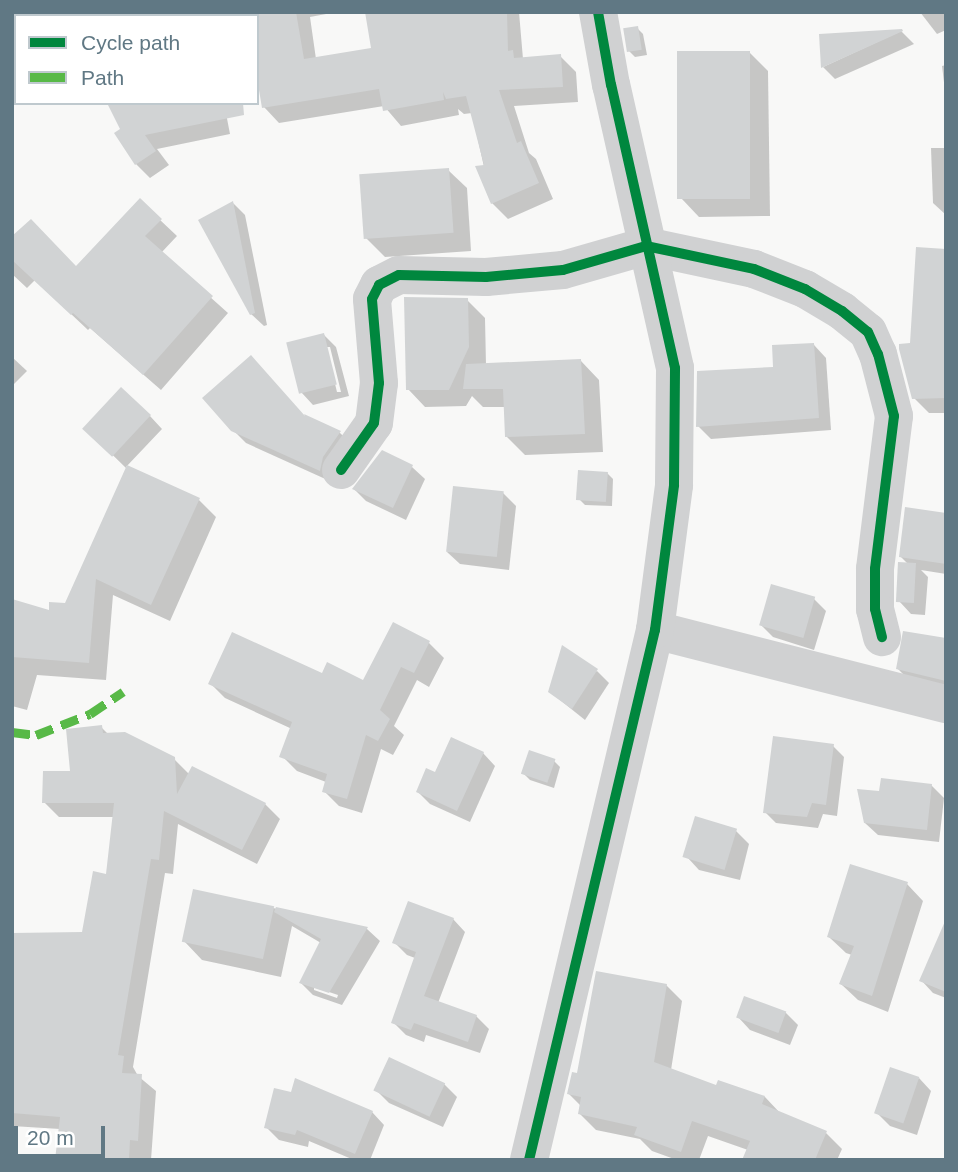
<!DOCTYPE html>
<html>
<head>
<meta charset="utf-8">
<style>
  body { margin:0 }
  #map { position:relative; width:958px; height:1172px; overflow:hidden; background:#f8f8f7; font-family:Arial,sans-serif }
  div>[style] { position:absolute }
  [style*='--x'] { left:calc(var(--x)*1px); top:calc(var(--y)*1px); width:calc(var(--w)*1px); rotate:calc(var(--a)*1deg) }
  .shadow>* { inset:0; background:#0003 }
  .building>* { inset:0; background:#d1d3d4; transform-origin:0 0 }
  .minor>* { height:38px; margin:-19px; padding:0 19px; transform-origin:19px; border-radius:19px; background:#d0d1d2 }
  .quiet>* { height:9px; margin-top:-4.5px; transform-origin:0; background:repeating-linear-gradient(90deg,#58b947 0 18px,transparent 0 27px) }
  .cycleway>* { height:10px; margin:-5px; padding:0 5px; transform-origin:5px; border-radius:5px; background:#00873e }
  span { translate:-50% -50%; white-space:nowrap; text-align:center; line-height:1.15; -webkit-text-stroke:7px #fff; paint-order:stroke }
  .frame { position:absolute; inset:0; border:14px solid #607884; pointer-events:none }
  .legend { position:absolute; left:14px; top:14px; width:245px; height:91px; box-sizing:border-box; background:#fff; border:2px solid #bfc9ce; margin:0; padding:9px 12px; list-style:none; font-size:21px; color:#607884 }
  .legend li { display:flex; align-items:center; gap:14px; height:35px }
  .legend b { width:35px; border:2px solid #bfc9ce }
  .scale { position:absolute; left:14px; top:1126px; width:91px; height:32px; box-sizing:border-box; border:4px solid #607884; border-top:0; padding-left:9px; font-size:21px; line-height:24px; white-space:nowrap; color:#607884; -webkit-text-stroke:5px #fff; paint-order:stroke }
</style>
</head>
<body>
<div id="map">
  <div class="shadow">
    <div style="clip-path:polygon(172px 12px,183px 12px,187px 16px,158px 16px)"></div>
    <div style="clip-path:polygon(249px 12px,337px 12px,310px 17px,316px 59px,374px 50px,366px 12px,519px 12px,523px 59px,560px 56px,576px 72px,578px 102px,514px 106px,529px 153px,536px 159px,553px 199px,508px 219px,492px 203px,472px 113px,464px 114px,458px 109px,459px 115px,401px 126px,384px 106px,279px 123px,264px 107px,257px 16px,249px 16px)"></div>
    <div style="clip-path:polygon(920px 12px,946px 12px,946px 30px,937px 34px)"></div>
    <div style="clip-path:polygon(637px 28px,643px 34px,647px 55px,635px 57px,629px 51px)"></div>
    <div style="clip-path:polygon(901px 31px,914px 44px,835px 79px,823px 67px)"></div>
    <div style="clip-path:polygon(749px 52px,768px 71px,770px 216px,699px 217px,681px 198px)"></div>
    <div style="clip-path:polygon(946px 65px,946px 99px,942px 66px)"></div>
    <div style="clip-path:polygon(224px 103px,230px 134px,157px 149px,169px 165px,150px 178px,136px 164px,122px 130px)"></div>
    <div style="clip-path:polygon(931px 148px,946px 148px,946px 215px,933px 203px)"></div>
    <div style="clip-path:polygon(448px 170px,467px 188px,471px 251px,385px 257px,366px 238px)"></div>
    <div style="clip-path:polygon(140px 201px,177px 236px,161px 253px,228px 313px,161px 390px,90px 328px,88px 330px,35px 280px,27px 288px,12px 274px,12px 239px,76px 268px)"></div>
    <div style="clip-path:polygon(233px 203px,245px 215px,267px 325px,264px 326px,251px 314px)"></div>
    <div style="clip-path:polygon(946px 251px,946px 413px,929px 413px,914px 398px,912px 345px)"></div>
    <div style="clip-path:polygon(467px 300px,485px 318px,486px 365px,581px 361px,599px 380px,603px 452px,525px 455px,506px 436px,505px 407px,483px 407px,472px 396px,466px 406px,425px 407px,408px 389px)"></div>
    <div style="clip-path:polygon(evenodd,324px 335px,336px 347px,349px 396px,313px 405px,301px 392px,324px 335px,326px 347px,330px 347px,341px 392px,337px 392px,326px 347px)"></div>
    <div style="clip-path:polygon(814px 345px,826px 358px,831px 430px,711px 439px,698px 426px,775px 369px)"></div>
    <div style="clip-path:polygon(12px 357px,27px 371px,12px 386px)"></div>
    <div style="clip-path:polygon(150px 416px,162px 429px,126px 467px,198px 499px,216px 517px,170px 621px,113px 595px,106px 680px,37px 675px,27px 710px,12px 706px,12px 601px,50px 612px,66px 605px,127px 469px,85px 428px)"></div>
    <div style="clip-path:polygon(306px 417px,340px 433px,353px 445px,332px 482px,246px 443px,232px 429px)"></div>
    <div style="clip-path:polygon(412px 467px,425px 479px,406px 520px,366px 501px,354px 489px)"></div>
    <div style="clip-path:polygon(607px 473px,613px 479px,612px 506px,585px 505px,579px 499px)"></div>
    <div style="clip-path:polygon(503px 493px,516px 506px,509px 570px,460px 564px,447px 552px)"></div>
    <div style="clip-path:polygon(946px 514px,946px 574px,921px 570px,928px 577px,925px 615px,911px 614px,899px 601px,908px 564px,900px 556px)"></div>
    <div style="clip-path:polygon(814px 599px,826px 611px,814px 650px,773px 637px,761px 625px)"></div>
    <div style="clip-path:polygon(394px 625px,429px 643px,444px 658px,429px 687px,417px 680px,394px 726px,404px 735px,393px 755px,381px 749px,362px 813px,339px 806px,324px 791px,326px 782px,297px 771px,282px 756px,292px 729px,225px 698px,210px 683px,323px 675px,364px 682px)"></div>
    <div style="clip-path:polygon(946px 640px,946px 690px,910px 681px,897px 668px)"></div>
    <div style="clip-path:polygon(597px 671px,609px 683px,585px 720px,550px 692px)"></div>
    <div style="clip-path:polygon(101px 727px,109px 735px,174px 759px,190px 775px,265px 804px,280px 819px,257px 864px,178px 824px,173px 874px,165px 873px,133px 1067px,138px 1076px,156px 1091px,151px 1160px,56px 1160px,60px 1129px,12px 1126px,12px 934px,83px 934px,108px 876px,114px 817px,59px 817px,44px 802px,72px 773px)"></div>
    <div style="clip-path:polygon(833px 746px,844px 757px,837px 816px,823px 814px,818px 828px,776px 823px,765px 812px)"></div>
    <div style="clip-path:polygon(483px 753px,495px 766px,470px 822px,430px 804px,418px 792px,436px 774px)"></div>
    <div style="clip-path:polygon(554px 761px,560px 767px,554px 788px,530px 780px,524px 774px)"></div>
    <div style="clip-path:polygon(931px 785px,944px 798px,939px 842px,878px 835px,865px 823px,881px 793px)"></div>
    <div style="clip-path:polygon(736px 831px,749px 844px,740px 880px,699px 870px,687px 857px)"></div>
    <div style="clip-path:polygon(907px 884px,923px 901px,888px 1012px,858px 1000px,841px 984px,852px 955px,846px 953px,829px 937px)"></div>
    <div style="clip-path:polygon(evenodd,273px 908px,367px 929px,380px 941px,342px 1005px,313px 995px,301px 983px,321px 943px,292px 926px,281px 977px,202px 960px,184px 941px,273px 908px,314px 987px,338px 995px,337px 998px,314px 990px,314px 987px)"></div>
    <div style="clip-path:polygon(453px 919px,465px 932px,438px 1003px,476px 1016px,489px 1029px,480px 1053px,426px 1035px,424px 1042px,406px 1035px,393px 1022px,415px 958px,407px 955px,394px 942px)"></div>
    <div style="clip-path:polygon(946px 931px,946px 998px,933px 993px,921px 980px)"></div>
    <div style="clip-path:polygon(666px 985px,682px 1001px,671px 1070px,717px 1087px,765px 1097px,781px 1114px,826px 1133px,842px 1149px,837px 1160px,744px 1160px,748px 1150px,708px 1136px,699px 1160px,677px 1160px,652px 1151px,640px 1139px,596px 1130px,580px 1114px,581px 1106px,569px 1094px,579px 1075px)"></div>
    <div style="clip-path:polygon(785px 1012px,798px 1025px,790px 1045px,750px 1030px,738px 1017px)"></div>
    <div style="clip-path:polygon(919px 1078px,931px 1091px,917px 1135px,890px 1126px,877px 1113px)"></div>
    <div style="clip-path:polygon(444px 1084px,457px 1097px,443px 1127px,389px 1103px,376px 1090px)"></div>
    <div style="clip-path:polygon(372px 1112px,384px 1125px,370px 1160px,354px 1160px,309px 1141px,308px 1147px,279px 1140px,266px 1127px)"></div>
  </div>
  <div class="building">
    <div style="clip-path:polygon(257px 12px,296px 12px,304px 59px,371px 48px,365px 12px,507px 12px,508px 51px,513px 50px,514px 58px,561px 54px,563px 87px,499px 90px,517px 143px,521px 141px,539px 183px,491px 204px,475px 166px,484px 165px,466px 96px,446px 99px,443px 92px,444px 100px,383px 111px,379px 89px,262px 108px,257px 78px)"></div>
    <div style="left:638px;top:26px;width:24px;height:15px;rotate:81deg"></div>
    <div style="clip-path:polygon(902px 29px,903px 31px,821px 68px,819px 34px)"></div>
    <div style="left:677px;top:51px;width:73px;height:148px"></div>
    <div style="clip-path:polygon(107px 103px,243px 103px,244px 115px,145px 135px,156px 151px,135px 165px,114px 133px,120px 129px)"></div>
    <div style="left:449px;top:168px;width:65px;height:90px;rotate:86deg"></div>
    <div style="clip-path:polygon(140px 198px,162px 219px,145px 236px,213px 296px,143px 375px,73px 313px,71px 315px,12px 260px,12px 236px,31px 219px,76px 266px)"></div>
    <div style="clip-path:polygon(233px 201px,255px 313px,250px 315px,198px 220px)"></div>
    <div style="clip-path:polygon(916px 247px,946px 249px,946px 398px,912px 399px,899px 349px,899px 344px,910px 343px)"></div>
    <div style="clip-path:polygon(404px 297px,468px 298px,469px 347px,449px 390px,406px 390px)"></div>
    <div style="left:324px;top:333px;width:53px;height:39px;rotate:76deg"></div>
    <div style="clip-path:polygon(814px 343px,819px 418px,696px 427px,697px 371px,773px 367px,772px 345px)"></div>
    <div style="clip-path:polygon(251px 355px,305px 416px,304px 414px,341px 431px,323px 457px,320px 471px,231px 431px,202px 398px)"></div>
    <div style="clip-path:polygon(581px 359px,585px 434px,505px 437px,503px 389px,463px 389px,466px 364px)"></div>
    <div style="left:121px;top:387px;width:41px;height:57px;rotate:43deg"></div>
    <div style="clip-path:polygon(382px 450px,413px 465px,393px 508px,352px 489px)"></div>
    <div style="clip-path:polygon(127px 465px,200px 498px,151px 605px,96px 579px,89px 663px,12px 657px,12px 599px,49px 610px,49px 602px,65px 603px)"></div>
    <div style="left:578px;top:470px;width:30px;height:30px;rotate:4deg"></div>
    <div style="left:453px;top:486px;width:51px;height:66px;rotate:6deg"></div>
    <div style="clip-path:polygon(905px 507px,946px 513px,946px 564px,899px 557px)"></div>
    <div style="left:898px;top:562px;width:18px;height:40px;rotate:3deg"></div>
    <div style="left:771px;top:584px;width:46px;height:43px;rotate:16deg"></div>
    <div style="clip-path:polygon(393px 622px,430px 641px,414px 673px,401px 667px,380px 710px,390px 719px,378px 741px,366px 735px,347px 799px,322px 792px,327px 774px,279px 757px,292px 722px,208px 684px,232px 632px,322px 673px,327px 662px,363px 680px)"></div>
    <div style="clip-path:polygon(903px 631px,946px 638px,946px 681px,896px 669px)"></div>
    <div style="clip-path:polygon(562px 645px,598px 669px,572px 709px,548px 692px)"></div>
    <div style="clip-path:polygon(102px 725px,103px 733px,125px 732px,175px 757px,177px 794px,192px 766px,266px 803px,242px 850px,164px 811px,159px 860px,151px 859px,118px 1055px,124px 1056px,122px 1073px,142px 1074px,138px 1141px,130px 1140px,129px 1160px,55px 1160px,60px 1117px,12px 1113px,12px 933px,82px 932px,93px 871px,106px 874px,114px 803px,42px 803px,43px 771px,70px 771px,66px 729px)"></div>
    <div style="clip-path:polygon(773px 736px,834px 744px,826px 805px,812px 803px,807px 817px,763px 813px)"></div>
    <div style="clip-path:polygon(451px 737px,484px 752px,457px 811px,416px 792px,426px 768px,435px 772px)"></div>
    <div style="left:529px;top:750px;width:28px;height:25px;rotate:19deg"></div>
    <div style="clip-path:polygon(881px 778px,932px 784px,927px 830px,864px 823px,857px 789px,879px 791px)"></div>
    <div style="left:695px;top:816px;width:44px;height:43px;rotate:17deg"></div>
    <div style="clip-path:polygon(850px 864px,908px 882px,872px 996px,839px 984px,854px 946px,827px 937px)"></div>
    <div style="left:193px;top:889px;width:83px;height:54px;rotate:12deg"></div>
    <div style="clip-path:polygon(408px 901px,454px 918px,424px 996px,477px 1015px,468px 1042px,414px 1023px,411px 1030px,391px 1023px,416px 952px,392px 943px)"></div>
    <div style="clip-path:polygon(276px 907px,368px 927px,329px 993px,299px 983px,321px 939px,274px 912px)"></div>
    <div style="clip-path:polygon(946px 919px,946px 992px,919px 981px)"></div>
    <div style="clip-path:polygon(596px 971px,667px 984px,654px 1062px,716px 1085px,718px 1080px,765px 1096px,762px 1104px,827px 1131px,815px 1160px,742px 1160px,750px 1141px,692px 1121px,681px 1152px,634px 1135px,637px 1127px,578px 1114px,581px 1097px,567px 1094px,572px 1072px,577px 1073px)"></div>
    <div style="left:744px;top:996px;width:45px;height:23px;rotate:20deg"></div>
    <div style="left:389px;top:1057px;width:62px;height:37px;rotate:25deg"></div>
    <div style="left:890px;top:1067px;width:31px;height:49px;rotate:19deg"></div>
    <div style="clip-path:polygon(295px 1078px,373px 1111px,355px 1154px,297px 1130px,295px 1135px,264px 1128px,274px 1088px,291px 1092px)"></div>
  </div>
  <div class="minor">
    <div style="--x:341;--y:470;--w:57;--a:-54.9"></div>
    <div style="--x:374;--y:423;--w:40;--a:-82.9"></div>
    <div style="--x:379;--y:383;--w:84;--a:-94.8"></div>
    <div style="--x:372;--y:299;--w:16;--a:-63"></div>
    <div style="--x:379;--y:285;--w:22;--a:-27"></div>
    <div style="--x:399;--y:275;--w:87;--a:1.3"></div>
    <div style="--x:486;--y:277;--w:77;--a:-5.2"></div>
    <div style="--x:563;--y:270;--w:86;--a:-16.1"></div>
    <div style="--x:646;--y:246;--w:110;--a:12"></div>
    <div style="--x:754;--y:269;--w:55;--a:21.4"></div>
    <div style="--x:805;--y:289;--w:43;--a:30.7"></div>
    <div style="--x:842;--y:311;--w:33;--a:39"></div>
    <div style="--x:868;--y:332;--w:24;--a:66"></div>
    <div style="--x:878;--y:354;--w:64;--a:75.5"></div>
    <div style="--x:894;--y:416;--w:154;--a:97.1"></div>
    <div style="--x:875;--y:569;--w:40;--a:90"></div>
    <div style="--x:875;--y:609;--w:29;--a:76"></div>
    <div style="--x:655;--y:630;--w:300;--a:14.3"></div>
    <div style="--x:529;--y:1160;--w:545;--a:-76.63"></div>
    <div style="--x:655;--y:630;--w:146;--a:-82.5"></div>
    <div style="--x:674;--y:485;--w:117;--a:-89.5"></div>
    <div style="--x:675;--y:368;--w:290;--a:-102.7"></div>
    <div style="--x:611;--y:85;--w:74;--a:-100.1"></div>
  </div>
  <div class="quiet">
    <div style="--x:12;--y:732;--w:24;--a:7"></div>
    <div style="--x:36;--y:735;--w:58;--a:-21.3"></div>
    <div style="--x:90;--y:714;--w:40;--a:-34"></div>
  </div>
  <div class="cycleway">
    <div style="--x:341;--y:470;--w:57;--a:-54.9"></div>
    <div style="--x:374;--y:423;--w:40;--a:-82.9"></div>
    <div style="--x:379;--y:383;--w:84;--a:-94.8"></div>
    <div style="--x:372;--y:299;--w:16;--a:-63"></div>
    <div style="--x:379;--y:285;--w:22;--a:-27"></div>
    <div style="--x:399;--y:275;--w:87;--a:1.3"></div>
    <div style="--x:486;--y:277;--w:77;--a:-5.2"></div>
    <div style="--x:563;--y:270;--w:86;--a:-16.1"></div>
    <div style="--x:646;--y:246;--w:110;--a:12"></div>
    <div style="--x:754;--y:269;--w:55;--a:21.4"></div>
    <div style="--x:805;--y:289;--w:43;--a:30.7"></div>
    <div style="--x:842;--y:311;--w:33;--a:39"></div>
    <div style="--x:868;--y:332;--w:24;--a:66"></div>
    <div style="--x:878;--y:354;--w:64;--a:75.5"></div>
    <div style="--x:894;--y:416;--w:154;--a:97.1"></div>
    <div style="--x:875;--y:569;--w:40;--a:90"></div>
    <div style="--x:875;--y:609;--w:29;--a:76"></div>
    <div style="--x:529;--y:1160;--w:545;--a:-76.63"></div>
    <div style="--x:655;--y:630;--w:146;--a:-82.5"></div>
    <div style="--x:674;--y:485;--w:117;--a:-89.5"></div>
    <div style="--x:675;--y:368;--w:290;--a:-102.7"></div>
    <div style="--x:611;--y:85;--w:74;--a:-100.1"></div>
  </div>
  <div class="frame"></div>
  <ul class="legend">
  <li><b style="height:9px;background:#00873e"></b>Cycle path</li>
  <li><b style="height:9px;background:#58b947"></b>Path</li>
  </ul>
  <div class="scale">20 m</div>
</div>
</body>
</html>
